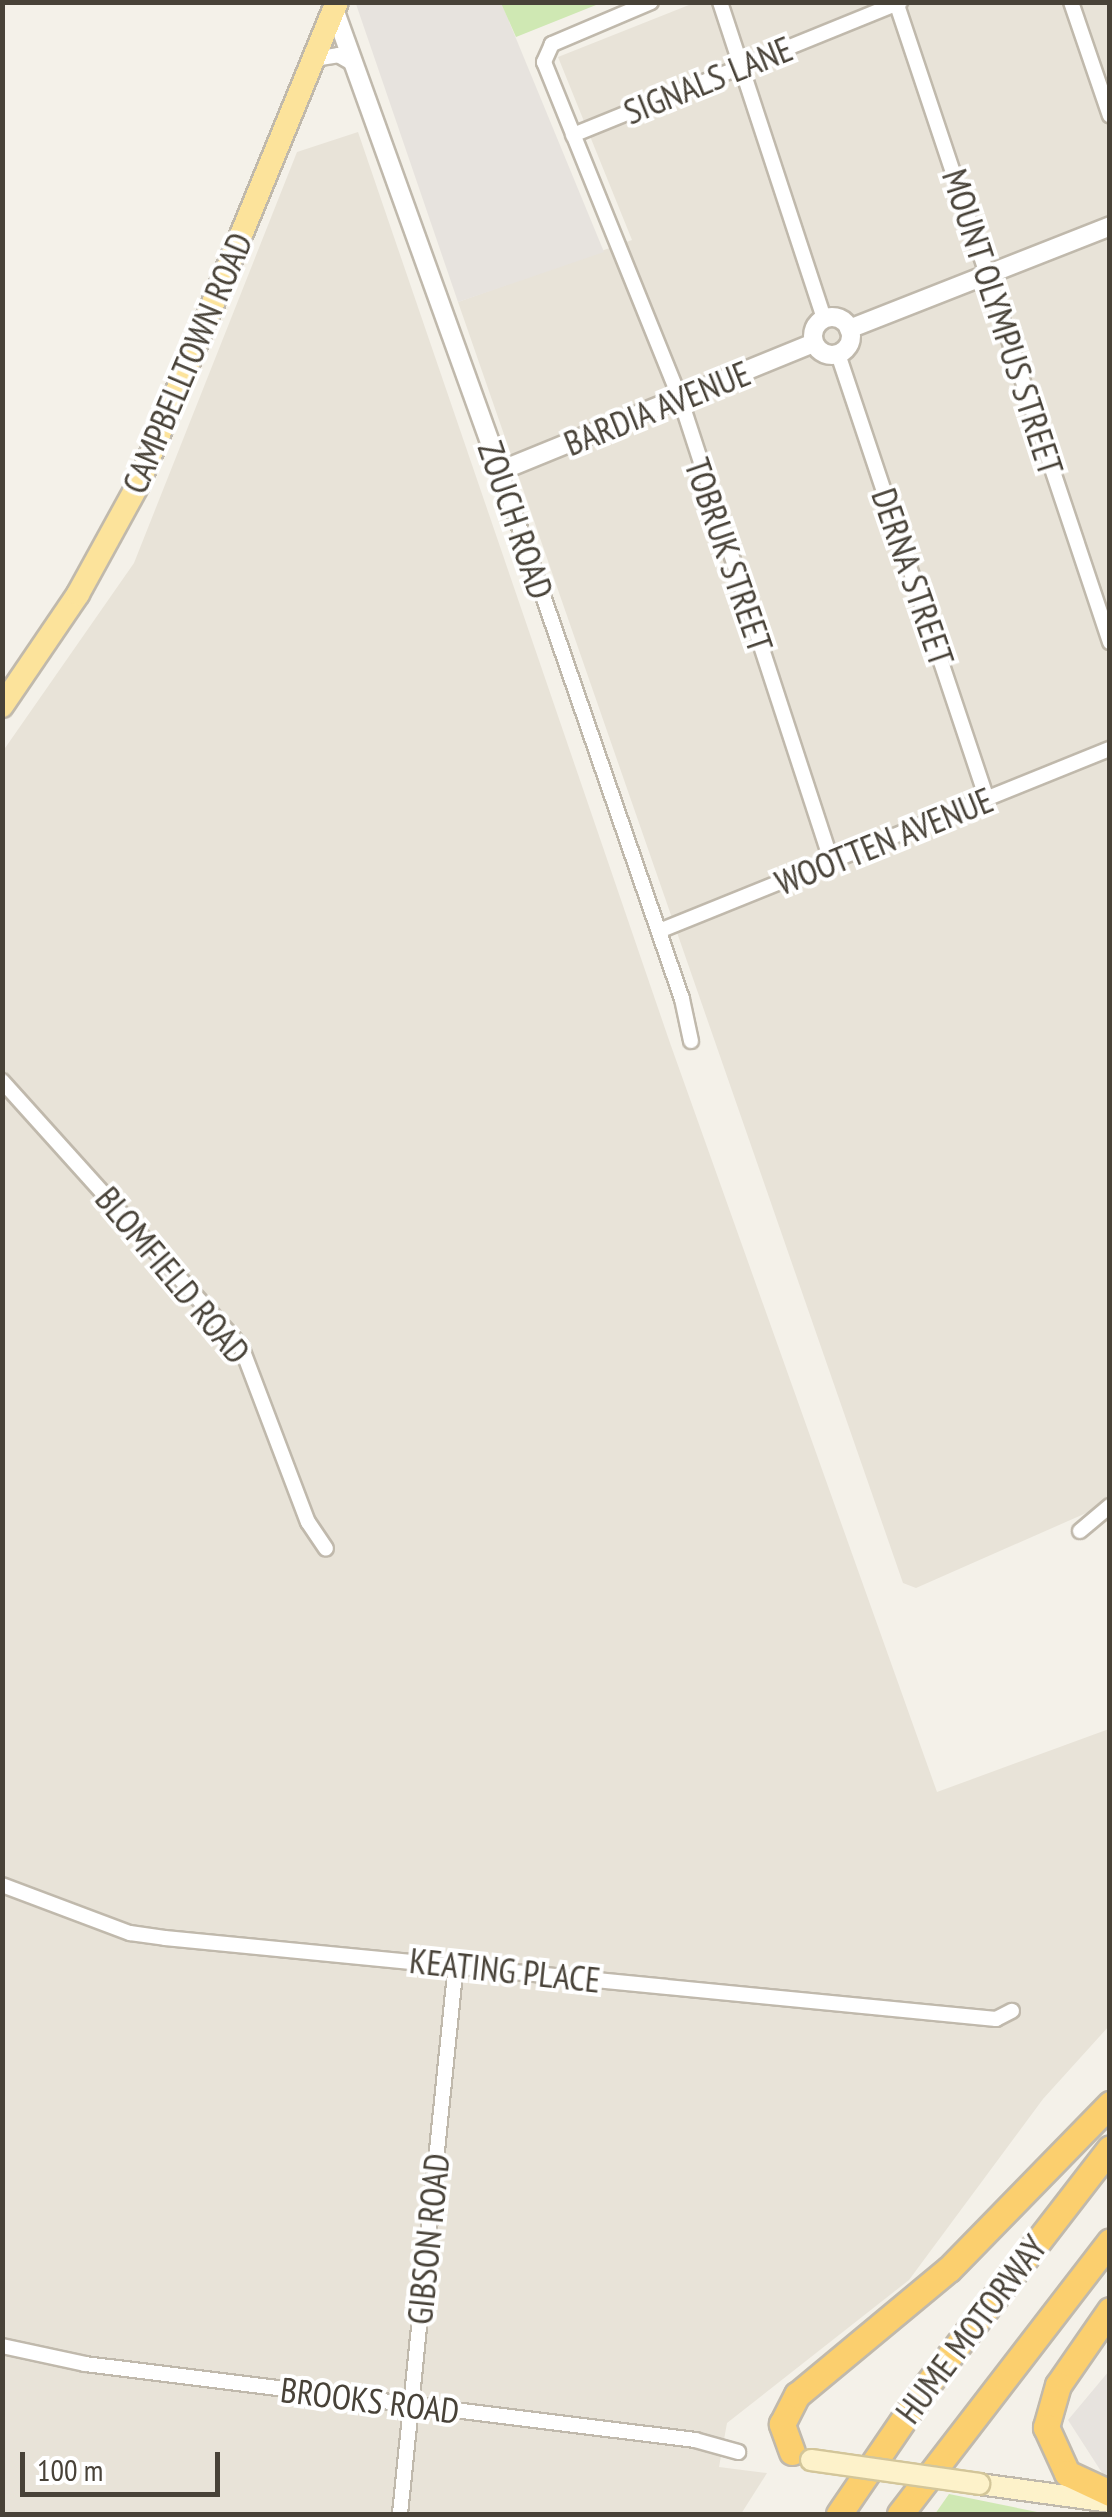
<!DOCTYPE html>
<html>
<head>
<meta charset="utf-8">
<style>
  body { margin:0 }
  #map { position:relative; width:1112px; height:2517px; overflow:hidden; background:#f4f1e9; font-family:"PT Sans Narrow",sans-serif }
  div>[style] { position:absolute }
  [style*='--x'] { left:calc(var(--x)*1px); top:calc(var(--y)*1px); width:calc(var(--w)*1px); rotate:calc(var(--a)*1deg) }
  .residential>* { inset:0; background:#e8e3d8 }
  .industrial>* { inset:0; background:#e7e3de }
  .green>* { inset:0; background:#cfe8b3 }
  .roads { filter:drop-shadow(2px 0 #c0b9ac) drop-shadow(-2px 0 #c0b9ac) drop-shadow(0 2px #c0b9ac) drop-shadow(0 -2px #c0b9ac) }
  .minor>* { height:14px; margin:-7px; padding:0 7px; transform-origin:7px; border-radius:7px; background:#fff }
  .tertiary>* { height:18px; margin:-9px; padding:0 9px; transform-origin:9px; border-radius:9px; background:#fff }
  .tertiary>.ring { margin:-9px; padding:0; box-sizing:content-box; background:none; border:18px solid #fff; border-radius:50% }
  .secondary>* { height:20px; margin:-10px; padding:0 10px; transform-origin:10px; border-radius:10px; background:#fdf2ca }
  .primary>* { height:22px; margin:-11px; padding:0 11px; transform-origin:11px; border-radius:11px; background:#fce39b }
  .motorway>* { height:25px; margin:-12.5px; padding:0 12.5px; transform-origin:12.5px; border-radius:12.5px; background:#fbcf6e }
  .bridges { filter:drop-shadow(2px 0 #d3c69a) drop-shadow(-2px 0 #d3c69a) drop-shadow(0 2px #d3c69a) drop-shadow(0 -2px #d3c69a) }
  .secondary-bridge>* { height:20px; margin:-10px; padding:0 10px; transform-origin:10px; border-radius:10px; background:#fdf2ca }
  span { translate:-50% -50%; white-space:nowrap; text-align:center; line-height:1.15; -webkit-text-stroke:8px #fff; paint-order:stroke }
  .street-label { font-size:35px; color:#484238 }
  .frame { position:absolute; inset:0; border:5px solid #484238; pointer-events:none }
  .scale { position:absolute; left:20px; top:2452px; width:200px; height:45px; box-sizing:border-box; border:5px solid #484238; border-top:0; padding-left:12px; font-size:30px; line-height:35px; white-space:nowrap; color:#484238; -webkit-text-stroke:8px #fff; paint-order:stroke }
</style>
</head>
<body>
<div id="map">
  <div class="residential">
    <div style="clip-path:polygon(694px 3px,1109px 3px,1109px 1503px,916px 1588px,903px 1583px,458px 302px,632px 240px,558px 57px)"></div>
    <div style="clip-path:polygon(358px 132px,670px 1043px,937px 1792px,1109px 1729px,1109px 2026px,1043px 2099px,909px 2280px,727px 2423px,719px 2467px,767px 2473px,741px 2514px,3px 2514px,3px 751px,134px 563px,297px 152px)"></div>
  </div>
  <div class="industrial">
    <div style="clip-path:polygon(501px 2px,604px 252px,458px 302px,356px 4px)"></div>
    <div style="clip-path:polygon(1109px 2371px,1109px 2514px,1101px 2514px,1106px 2479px,1068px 2420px)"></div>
  </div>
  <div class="green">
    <div style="clip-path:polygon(501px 3px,601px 3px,516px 37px)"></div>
    <div style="clip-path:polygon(949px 2494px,1042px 2513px,1060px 2514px,935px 2514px)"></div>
  </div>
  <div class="roads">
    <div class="minor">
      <div style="--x:651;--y:2;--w:108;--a:157"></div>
      <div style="--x:552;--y:44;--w:20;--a:114"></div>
      <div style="--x:544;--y:62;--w:362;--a:68"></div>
      <div style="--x:680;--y:398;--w:488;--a:71.9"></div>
      <div style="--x:720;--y:2;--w:334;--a:71.8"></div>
      <div style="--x:896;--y:2;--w:675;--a:71.51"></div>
      <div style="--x:1071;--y:2;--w:120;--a:71.1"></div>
      <div style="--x:314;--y:59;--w:24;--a:-9"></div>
      <div style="--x:338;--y:55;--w:20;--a:30"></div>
      <div style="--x:573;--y:135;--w:353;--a:-22.1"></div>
      <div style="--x:838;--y:354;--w:469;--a:71.5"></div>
      <div style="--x:500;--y:471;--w:558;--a:70.98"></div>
      <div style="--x:682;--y:999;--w:43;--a:77.9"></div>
      <div style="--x:659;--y:931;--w:486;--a:-22"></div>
      <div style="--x:2;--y:1081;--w:357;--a:48"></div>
      <div style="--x:241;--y:1346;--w:188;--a:69.2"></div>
      <div style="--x:308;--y:1522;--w:32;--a:56"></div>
      <div style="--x:1080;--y:1531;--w:39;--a:-40"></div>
      <div style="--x:2;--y:1885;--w:137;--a:20.6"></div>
      <div style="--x:130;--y:1933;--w:35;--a:8"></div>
      <div style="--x:165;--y:1938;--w:835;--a:5.57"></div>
      <div style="--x:996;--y:2019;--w:18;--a:-27"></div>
      <div style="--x:2;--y:2346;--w:85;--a:12.2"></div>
      <div style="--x:85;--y:2364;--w:615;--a:7.1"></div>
      <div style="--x:695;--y:2440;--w:45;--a:15.6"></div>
      <div style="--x:400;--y:2514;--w:553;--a:-84.19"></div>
    </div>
    <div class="tertiary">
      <div style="--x:334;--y:9;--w:491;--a:70.2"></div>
      <div style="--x:500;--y:471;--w:339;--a:-22.2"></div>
      <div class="ring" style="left:813px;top:317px;width:20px;height:20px"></div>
      <div style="--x:849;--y:329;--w:281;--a:-21.5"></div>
    </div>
    <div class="secondary">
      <div style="--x:979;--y:2484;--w:132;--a:7.8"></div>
    </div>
    <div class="primary">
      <div style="--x:2;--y:706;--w:135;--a:-55.8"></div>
      <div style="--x:78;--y:594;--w:127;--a:-61.2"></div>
      <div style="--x:139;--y:483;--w:520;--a:-67.63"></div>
    </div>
    <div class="motorway">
      <div style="--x:1110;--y:2310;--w:91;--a:124.7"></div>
      <div style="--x:1058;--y:2385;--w:44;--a:105.9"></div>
      <div style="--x:1046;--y:2427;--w:51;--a:65.5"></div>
      <div style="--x:1067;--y:2473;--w:47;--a:24.9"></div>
      <div style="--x:792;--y:2452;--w:30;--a:-110"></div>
      <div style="--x:782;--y:2424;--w:33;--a:-63"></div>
      <div style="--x:797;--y:2395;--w:197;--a:-39.7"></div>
      <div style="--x:949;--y:2269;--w:231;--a:-45.7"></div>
      <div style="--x:839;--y:2514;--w:156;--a:-55.7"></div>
      <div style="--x:927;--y:2385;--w:299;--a:-52.3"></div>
      <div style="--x:900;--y:2514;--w:344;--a:-52.4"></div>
    </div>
  </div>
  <div class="bridges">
    <div class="secondary-bridge">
      <div style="--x:811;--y:2460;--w:170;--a:8.1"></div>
    </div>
  </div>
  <div class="street-label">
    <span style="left:708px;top:80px;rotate:-22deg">SIGNALS LANE</span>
    <span style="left:1003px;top:322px;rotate:72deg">MOUNT OLYMPUS STREET</span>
    <span style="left:187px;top:363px;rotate:-67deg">CAMPBELLTOWN ROAD</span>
    <span style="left:657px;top:408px;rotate:-22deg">BARDIA AVENUE</span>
    <span style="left:516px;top:520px;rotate:71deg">ZOUCH ROAD</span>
    <span style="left:729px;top:555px;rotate:71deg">TOBRUK STREET</span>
    <span style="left:913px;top:577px;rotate:71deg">DERNA STREET</span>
    <span style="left:884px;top:841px;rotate:-22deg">WOOTTEN AVENUE</span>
    <span style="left:173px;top:1275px;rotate:50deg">BLOMFIELD ROAD</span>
    <span style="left:505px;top:1970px;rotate:6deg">KEATING PLACE</span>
    <span style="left:428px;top:2239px;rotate:-84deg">GIBSON ROAD</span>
    <span style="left:971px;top:2329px;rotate:-53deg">HUME MOTORWAY</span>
    <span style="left:370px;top:2400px;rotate:7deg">BROOKS ROAD</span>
  </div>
  <div class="frame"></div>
  <div class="scale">100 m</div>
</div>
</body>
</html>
